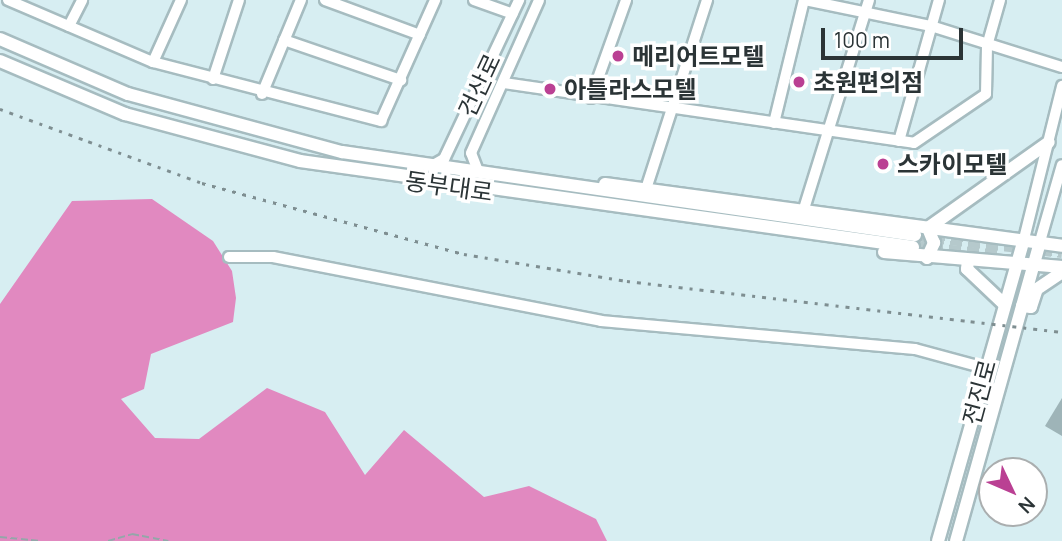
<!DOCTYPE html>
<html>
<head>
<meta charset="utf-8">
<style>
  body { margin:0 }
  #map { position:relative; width:1062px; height:541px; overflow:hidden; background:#d7eef2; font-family:Manrope,"Noto Sans KR",sans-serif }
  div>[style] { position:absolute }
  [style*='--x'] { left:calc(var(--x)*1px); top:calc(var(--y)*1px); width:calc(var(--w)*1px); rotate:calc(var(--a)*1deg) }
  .forest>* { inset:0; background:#e189c0 }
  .building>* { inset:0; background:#9eb4b8 }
  .major-tunnel>* { height:12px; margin-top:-6px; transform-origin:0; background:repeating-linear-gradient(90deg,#b5c9cc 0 12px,transparent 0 18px) }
  .path>* { height:2px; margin-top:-1px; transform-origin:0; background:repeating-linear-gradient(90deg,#94a6a9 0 7px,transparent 0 10.5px) }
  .roads { filter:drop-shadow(2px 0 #a6bcc0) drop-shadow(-2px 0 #a6bcc0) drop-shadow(0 2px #a6bcc0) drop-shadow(0 -2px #a6bcc0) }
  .minor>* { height:10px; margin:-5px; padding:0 5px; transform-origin:5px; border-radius:5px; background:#fff }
  .major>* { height:12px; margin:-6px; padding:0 6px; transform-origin:6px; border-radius:6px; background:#fff }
  .rail>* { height:2.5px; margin-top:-1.25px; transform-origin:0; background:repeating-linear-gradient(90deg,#7e8e91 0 3.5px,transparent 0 10.5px) }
  .dots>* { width:19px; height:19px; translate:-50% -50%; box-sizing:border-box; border:4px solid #fff; border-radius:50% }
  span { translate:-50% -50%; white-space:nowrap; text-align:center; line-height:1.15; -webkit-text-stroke:7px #fff; paint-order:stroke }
  .poi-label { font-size:24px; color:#2b3436; font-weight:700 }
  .left { translate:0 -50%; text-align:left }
  .street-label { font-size:24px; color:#2b3436 }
  .north { position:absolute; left:978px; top:457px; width:70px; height:70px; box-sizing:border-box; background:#fff; border:2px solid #aaaeaf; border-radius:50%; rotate:134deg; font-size:19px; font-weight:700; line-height:28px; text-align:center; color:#2b3436 }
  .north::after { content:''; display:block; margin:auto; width:24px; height:32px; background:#ba4093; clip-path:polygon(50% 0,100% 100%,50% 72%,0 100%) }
  .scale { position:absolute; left:821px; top:28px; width:142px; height:32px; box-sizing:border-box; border:4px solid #2b3436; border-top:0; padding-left:9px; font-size:21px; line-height:24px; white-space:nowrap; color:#2b3436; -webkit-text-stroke:5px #fff; paint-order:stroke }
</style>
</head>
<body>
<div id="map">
  <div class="forest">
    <div style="clip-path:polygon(152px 199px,213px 241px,232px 271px,236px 298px,233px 322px,151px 354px,144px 389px,121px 399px,155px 438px,199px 439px,267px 388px,325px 412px,365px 475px,404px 430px,484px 497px,529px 486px,596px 519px,607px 541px,0 541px,0 304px,72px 201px)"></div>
  </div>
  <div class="building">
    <div style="clip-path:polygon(1062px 398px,1062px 436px,1045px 426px)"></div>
  </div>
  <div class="major-tunnel">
    <div style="--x:915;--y:235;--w:148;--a:6.6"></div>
    <div style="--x:913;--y:247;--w:87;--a:5.9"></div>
  </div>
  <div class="path">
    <div style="--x:0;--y:537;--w:41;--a:5.6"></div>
    <div style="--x:108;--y:541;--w:25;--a:-16"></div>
    <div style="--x:132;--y:534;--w:37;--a:11"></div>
  </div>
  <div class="roads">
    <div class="minor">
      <div style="--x:8;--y:0;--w:158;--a:23.2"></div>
      <div style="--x:153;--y:62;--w:236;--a:14.5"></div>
      <div style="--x:381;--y:121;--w:133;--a:-65.9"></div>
      <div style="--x:325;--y:0;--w:101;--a:20.2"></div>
      <div style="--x:474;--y:0;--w:41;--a:19.7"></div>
      <div style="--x:805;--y:0;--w:129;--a:11.7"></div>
      <div style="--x:931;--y:26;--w:137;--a:17.4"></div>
      <div style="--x:69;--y:26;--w:29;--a:-63"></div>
      <div style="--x:284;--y:40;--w:124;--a:18.9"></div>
      <div style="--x:153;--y:62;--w:68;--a:-65.7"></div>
      <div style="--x:213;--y:79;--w:83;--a:-71.8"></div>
      <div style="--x:504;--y:83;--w:414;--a:8.3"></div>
      <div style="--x:914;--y:143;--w:87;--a:-34.2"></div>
      <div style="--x:986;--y:94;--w:48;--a:-88.8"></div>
      <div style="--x:987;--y:46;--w:48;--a:-74.2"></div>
      <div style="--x:262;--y:94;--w:102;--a:-67.5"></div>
      <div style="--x:591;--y:98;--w:104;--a:-70.3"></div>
      <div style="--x:774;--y:123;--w:127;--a:-76.3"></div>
      <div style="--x:899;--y:141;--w:147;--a:-74.2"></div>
      <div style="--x:433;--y:165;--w:13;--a:-29"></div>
      <div style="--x:444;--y:159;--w:176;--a:-64.7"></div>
      <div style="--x:478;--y:171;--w:19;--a:-111"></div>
      <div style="--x:471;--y:153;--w:167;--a:-66"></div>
      <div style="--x:646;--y:189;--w:199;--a:-72.1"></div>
      <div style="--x:803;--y:212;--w:222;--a:-72.7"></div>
      <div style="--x:1023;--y:243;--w:162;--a:-76"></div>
      <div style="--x:1039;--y:245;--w:83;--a:-74"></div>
      <div style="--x:229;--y:257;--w:44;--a:0"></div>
      <div style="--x:273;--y:257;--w:334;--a:11"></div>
      <div style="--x:601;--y:321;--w:315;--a:5.1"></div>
      <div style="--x:915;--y:349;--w:73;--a:15.2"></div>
    </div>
    <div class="major">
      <div style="--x:0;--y:39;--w:139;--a:23.3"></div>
      <div style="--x:128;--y:94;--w:222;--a:15.2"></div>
      <div style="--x:342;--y:152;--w:579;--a:8.24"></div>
      <div style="--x:0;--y:61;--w:136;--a:23"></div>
      <div style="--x:125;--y:114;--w:181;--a:15"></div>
      <div style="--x:300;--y:161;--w:619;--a:7.99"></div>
      <div style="--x:605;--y:184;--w:461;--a:7.7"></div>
      <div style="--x:928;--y:228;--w:148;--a:-35.4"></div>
      <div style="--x:884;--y:252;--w:179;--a:4.8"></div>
      <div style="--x:927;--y:258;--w:17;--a:-65"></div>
      <div style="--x:934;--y:243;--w:16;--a:-112"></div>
      <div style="--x:968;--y:260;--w:9;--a:96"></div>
      <div style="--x:967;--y:269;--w:50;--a:43.4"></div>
      <div style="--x:1022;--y:306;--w:9;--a:6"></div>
      <div style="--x:1031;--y:307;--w:19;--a:-72"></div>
      <div style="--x:1037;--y:289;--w:30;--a:-34"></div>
      <div style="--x:938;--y:541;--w:310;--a:-74.1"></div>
      <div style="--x:956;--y:541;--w:307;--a:-74.3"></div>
    </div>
  </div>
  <div class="rail">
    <div style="--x:0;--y:109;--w:215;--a:20.1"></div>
    <div style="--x:202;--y:183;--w:271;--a:15.2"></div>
    <div style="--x:464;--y:254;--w:165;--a:9.4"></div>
    <div style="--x:627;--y:281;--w:438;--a:6.7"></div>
  </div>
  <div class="dots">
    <div style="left:618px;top:56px;background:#ba4093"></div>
    <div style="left:799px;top:82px;background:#ba4093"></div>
    <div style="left:550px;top:89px;background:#ba4093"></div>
    <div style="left:883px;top:164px;background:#ba4093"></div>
  </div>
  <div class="poi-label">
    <span class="left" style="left:632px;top:56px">메리어트모텔</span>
    <span class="left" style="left:813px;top:82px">초원편의점</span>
    <span class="left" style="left:564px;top:89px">아틀라스모텔</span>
    <span class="left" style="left:897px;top:164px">스카이모텔</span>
  </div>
  <div class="street-label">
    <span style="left:479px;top:85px;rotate:-65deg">건산로</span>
    <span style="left:449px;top:186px;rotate:8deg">동부대로</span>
    <span style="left:979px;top:392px;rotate:-75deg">전진로</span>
  </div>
  <div class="north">N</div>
  <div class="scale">100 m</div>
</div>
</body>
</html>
